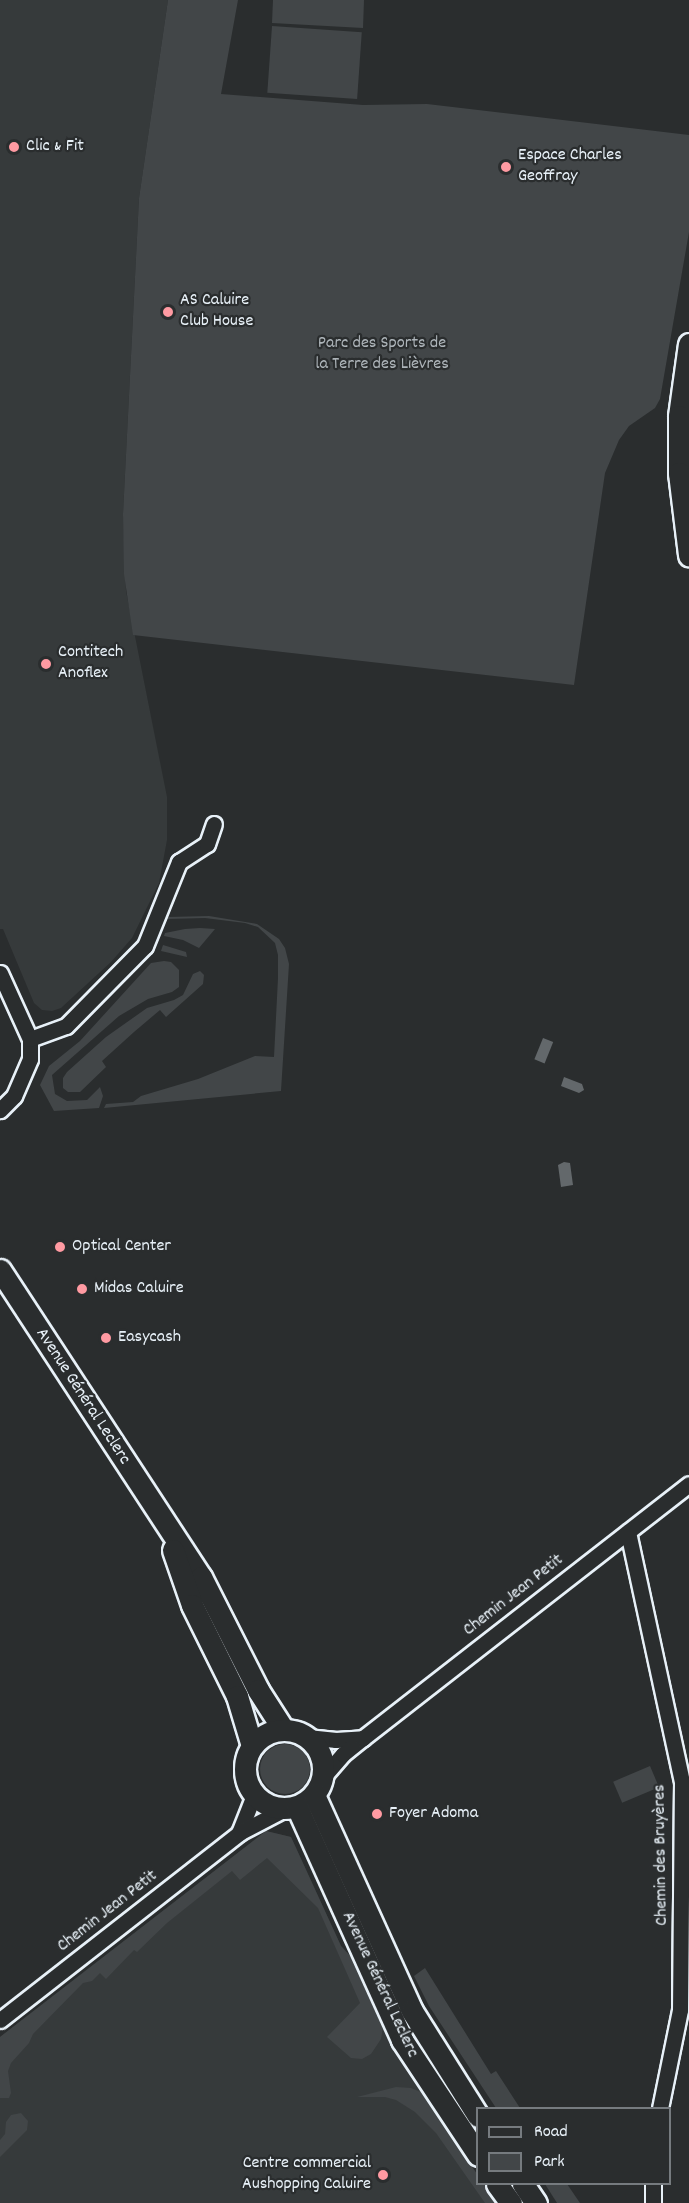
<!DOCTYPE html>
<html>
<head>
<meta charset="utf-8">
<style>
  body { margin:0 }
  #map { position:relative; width:689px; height:2203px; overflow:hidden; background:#2a2d2e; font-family:Dekko,sans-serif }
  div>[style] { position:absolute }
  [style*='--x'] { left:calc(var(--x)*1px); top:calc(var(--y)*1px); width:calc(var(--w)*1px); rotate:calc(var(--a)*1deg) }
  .built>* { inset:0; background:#363a3b }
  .green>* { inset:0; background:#424648; transform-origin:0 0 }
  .round { border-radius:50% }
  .water>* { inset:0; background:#63686b; transform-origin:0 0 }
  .roads { filter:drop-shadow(2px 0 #e8f1f8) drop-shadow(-2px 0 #e8f1f8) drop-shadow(0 2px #e8f1f8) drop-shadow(0 -2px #e8f1f8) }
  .street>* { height:15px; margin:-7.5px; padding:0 7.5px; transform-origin:7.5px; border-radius:7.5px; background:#2a2d2e }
  .secondary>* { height:21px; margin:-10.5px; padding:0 10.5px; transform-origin:10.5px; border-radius:10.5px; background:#2a2d2e }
  .secondary>.ring { margin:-10.5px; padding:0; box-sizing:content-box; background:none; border:21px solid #2a2d2e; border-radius:50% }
  .dots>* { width:16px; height:16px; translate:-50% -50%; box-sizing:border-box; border:3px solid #2a2d2e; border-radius:50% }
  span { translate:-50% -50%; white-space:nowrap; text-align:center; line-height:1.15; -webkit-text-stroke:4.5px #2a2d2e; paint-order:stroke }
  .poi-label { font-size:18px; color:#e8f1f8 }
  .left { translate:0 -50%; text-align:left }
  .right { translate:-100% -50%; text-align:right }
  .park-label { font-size:18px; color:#aeb5ba }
  .street-label { font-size:18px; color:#e8f1f8 }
  .legend { position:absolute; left:476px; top:2107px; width:195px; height:78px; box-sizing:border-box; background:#2a2d2e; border:2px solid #767b7f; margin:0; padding:8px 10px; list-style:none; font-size:18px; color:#e8f1f8 }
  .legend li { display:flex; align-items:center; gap:12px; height:30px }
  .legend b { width:30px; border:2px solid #767b7f }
</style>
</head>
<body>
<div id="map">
  <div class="built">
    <div style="clip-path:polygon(0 0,168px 0,139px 198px,123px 514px,126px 591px,167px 797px,167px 840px,159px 883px,132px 938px,111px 962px,61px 1008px,52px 1011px,42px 1010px,34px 1003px,3px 929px,0 929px)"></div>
    <div style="clip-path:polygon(266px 1831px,291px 1837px,341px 1946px,354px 1960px,400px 2060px,477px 2174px,478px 2184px,484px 2184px,497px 2203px,0 2203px,0 2037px)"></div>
  </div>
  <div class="green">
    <div style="clip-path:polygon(168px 0,238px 0,221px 94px,363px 105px,427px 104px,689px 135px,689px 232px,660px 399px,655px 408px,629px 426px,619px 440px,605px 473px,574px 685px,133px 635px,124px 574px,123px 514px,139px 198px)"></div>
    <div style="clip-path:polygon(273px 0,364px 0,363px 28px,272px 23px)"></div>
    <div style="left:272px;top:26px;width:90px;height:67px;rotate:4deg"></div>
    <div style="clip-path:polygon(209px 916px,257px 924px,279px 939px,285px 948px,289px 964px,281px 1091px,104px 1108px,106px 1104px,133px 1102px,141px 1096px,198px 1079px,255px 1056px,274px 1057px,278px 978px,278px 955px,275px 943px,258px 927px,245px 923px,205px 918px,167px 919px,168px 917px)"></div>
    <div style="clip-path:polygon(185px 929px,200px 928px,215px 929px,199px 948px,183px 940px,164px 936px,165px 933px)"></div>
    <div style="clip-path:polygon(163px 945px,186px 952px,187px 957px,161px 951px)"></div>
    <div style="clip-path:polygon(164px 961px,171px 962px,179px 970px,179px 987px,172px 992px,148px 999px,119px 1016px,52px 1075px,55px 1094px,67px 1101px,87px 1100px,100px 1087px,103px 1096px,99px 1108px,54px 1111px,40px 1085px,49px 1066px,80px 1041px,151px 963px)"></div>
    <div style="clip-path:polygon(200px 971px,204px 975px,203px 984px,166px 1017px,160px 1010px,134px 1032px,102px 1061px,106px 1067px,80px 1092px,68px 1092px,63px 1088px,63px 1078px,67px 1072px,106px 1037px,147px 1008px,174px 1000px,183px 995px,193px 974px)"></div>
    <div class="round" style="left:260px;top:1744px;width:50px;height:50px"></div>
    <div style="left:650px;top:1766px;width:23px;height:40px;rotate:67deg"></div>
    <div style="clip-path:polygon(266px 1831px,291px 1837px,341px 1946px,354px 1960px,383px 2027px,381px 2039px,371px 2054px,362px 2059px,351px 2058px,327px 2037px,360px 2003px,318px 1908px,267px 1858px,240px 1880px,232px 1871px,167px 1923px,137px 1952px,134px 1950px,106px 1979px,100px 1973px,92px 1981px,83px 1983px,33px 2034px,29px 2043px,11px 2063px,8px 2071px,11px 2093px,9px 2098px,0 2098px,0 2037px)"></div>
    <div style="clip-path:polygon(425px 1968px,491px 2074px,496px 2071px,520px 2108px,496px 2108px,429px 2006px,414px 1976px)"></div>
    <div style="clip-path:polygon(396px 2087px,411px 2088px,421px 2092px,477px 2174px,478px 2184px,484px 2184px,497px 2203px,485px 2203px,436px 2133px,415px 2112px,396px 2100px,385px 2097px,357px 2097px)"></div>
    <div style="clip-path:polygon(21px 2113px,28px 2121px,27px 2130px,0 2157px,0 2140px,5px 2134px,6px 2122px,11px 2115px)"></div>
    <div style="clip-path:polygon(545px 2184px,567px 2184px,580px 2203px,557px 2203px)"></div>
  </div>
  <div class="water">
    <div style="left:543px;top:1038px;width:11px;height:23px;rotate:22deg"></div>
    <div style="clip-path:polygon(564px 1077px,582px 1084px,584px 1090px,579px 1093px,561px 1086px)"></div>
    <div style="clip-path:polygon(564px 1162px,570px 1163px,573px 1185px,561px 1187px,558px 1165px)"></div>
  </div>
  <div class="roads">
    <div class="street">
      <div style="--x:0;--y:973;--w:72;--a:65.6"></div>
      <div style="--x:30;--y:1039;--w:20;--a:90"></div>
      <div style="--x:30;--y:1059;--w:40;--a:113.4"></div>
      <div style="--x:14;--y:1096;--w:20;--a:135"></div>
      <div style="--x:30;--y:1039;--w:38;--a:-20"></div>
      <div style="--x:66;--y:1026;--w:112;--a:-45.4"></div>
      <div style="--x:145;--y:946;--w:91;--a:-68"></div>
      <div style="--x:179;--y:862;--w:33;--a:-33"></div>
      <div style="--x:207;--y:844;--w:21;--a:-71"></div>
      <div style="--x:628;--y:1532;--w:256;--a:77.8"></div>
      <div style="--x:682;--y:1782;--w:228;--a:90.5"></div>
      <div style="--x:680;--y:2010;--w:100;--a:101.5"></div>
      <div style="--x:307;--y:1737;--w:29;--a:6"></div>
      <div style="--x:336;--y:1740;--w:27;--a:-4"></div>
      <div style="--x:323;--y:1777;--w:30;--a:-49"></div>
      <div style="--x:343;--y:1754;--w:26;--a:-39"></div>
      <div style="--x:363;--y:1738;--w:413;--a:-37.9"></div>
      <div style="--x:239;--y:1833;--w:41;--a:-68.5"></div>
      <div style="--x:0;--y:2020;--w:303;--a:-38"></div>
      <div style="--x:239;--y:1833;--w:52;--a:-27.6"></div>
      <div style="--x:653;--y:2184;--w:19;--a:90"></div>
    </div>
    <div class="secondary">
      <div style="--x:689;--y:344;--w:73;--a:97.9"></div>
      <div style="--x:679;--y:416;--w:57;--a:90"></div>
      <div style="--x:679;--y:473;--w:83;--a:83"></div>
      <div style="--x:0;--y:1270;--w:367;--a:56.8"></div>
      <div style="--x:201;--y:1577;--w:127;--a:63.2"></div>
      <div style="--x:258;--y:1690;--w:46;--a:57.3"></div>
      <div style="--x:173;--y:1550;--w:58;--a:70.9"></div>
      <div style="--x:192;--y:1605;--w:102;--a:63.7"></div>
      <div style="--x:237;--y:1696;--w:52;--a:73.3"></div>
      <div class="ring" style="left:245px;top:1730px;width:57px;height:57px"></div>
      <div style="--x:314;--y:1795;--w:237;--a:65.6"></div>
      <div style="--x:412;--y:2011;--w:124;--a:57.8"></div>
      <div style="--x:297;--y:1807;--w:256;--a:65.7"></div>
      <div style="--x:402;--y:2040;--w:138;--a:56.5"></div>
      <div style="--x:497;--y:2184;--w:24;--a:54"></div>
      <div style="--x:523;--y:2184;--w:23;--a:56"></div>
    </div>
  </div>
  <div class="dots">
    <div style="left:14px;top:147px;background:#ff9aa2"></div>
    <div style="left:506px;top:167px;background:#ff9aa2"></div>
    <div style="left:168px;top:312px;background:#ff9aa2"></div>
    <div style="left:46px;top:664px;background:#ff9aa2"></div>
    <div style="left:60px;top:1247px;background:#ff9aa2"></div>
    <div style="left:82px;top:1289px;background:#ff9aa2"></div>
    <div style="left:106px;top:1338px;background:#ff9aa2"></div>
    <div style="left:377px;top:1814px;background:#ff9aa2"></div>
    <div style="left:383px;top:2175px;background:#ff9aa2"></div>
  </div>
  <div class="poi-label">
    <span class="left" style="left:26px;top:147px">Clic &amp; Fit</span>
    <span class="left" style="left:518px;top:167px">Espace Charles<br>Geoffray</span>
    <span class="left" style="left:180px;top:312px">AS Caluire<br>Club House</span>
    <span class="left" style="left:58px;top:664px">Contitech<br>Anoflex</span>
    <span class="left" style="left:72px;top:1247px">Optical Center</span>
    <span class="left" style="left:94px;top:1289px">Midas Caluire</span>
    <span class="left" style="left:118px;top:1338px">Easycash</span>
    <span class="left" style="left:389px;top:1814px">Foyer Adoma</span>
    <span class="right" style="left:371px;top:2175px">Centre commercial<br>Aushopping Caluire</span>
  </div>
  <div class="park-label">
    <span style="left:382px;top:355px">Parc des Sports de<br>la Terre des Lièvres</span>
  </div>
  <div class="street-label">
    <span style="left:82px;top:1397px;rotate:57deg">Avenue Général Leclerc</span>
    <span style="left:514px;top:1596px;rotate:-38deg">Chemin Jean Petit</span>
    <span style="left:662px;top:1855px;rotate:-91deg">Chemin des Bruyères</span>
    <span style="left:108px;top:1912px;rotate:-38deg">Chemin Jean Petit</span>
    <span style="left:379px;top:1985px;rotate:65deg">Avenue Général Leclerc</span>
  </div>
  <ul class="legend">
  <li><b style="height:8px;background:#2a2d2e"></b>Road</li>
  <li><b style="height:16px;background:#424648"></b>Park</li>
  </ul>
</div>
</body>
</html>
